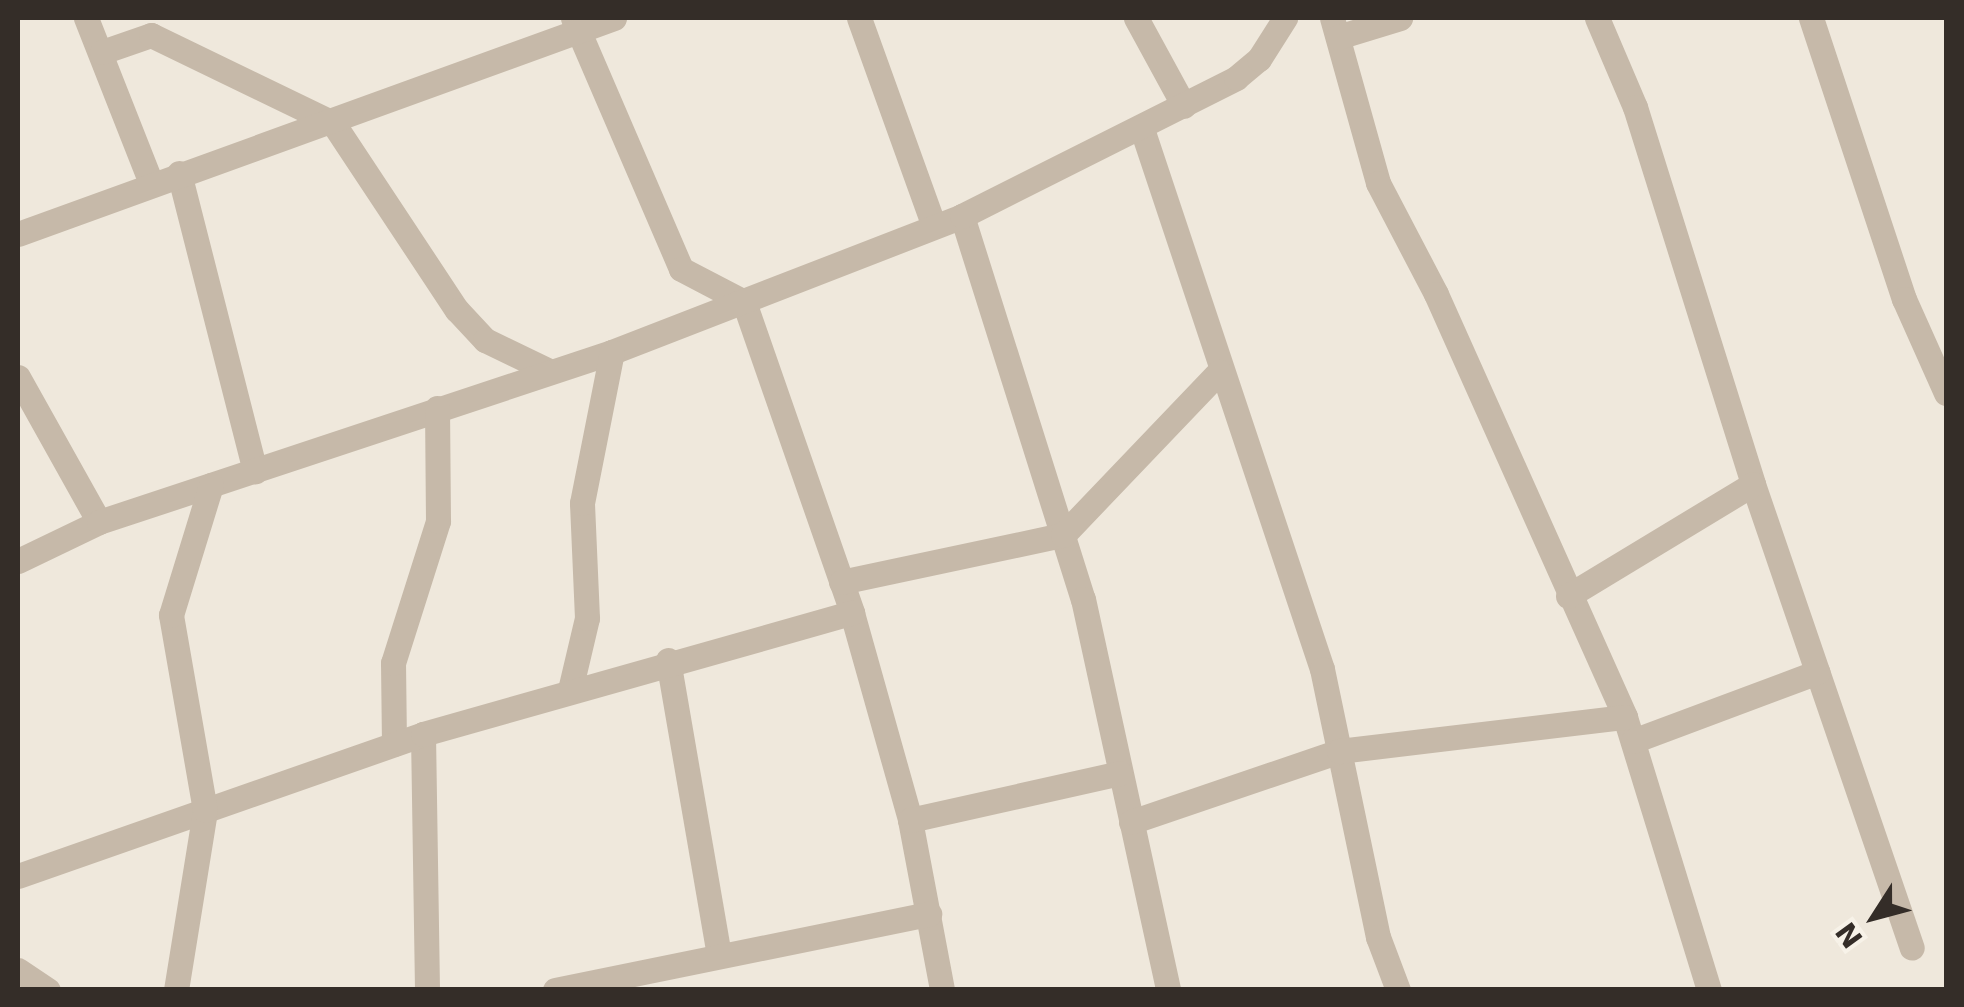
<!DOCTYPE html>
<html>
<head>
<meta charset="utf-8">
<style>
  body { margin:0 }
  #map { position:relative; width:1964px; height:1007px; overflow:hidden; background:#efe8dc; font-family:"DejaVu Sans",sans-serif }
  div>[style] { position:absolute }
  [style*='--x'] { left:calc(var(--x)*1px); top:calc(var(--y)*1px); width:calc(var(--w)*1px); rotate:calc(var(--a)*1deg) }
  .minor>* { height:25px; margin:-12.5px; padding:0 12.5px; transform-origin:12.5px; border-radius:12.5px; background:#c6b9a9 }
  span { translate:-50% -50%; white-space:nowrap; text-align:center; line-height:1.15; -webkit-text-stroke:9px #f7f2e8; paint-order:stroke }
  .frame { position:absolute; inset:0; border:20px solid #342d28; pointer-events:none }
  .north { position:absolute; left:1824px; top:867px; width:100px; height:100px; -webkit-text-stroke:8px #f7f2e8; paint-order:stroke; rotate:234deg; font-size:28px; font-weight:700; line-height:40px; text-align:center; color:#342d28 }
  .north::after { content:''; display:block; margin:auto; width:35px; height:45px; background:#342d28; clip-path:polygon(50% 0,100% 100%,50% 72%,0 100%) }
</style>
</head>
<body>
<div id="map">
  <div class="minor">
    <div style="--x:86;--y:18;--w:177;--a:68.5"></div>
    <div style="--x:573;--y:18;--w:273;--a:66.7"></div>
    <div style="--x:681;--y:269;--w:71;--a:27.6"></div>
    <div style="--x:744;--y:302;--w:329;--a:70.8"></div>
    <div style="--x:852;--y:613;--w:215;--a:74.3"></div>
    <div style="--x:910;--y:820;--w:173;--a:79.3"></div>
    <div style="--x:859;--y:18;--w:221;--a:70.2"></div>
    <div style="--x:1136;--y:18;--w:100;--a:61.4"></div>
    <div style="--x:1332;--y:18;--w:171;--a:74.4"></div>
    <div style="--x:1378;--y:183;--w:125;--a:62.4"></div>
    <div style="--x:1436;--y:294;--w:463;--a:65.9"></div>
    <div style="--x:1625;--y:717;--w:286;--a:72.9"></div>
    <div style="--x:1597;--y:18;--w:97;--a:66.9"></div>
    <div style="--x:1635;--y:107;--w:395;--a:72.6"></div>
    <div style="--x:1753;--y:484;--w:490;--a:71.1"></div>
    <div style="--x:1811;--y:18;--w:296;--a:71.7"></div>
    <div style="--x:1904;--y:299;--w:103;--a:65.9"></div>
    <div style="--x:1338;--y:37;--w:65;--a:-17"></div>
    <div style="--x:102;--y:52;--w:52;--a:-19.1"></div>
    <div style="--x:151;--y:35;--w:202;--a:25.8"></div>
    <div style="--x:333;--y:123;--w:224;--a:56.5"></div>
    <div style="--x:457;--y:310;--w:41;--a:47"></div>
    <div style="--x:485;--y:340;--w:69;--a:25.8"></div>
    <div style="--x:1142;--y:129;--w:569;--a:71.57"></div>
    <div style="--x:1322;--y:669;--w:274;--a:78.2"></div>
    <div style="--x:1378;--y:937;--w:57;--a:69.3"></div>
    <div style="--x:179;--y:173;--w:308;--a:75.7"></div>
    <div style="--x:962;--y:216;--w:402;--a:72.5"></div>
    <div style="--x:1083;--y:599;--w:400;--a:77.7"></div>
    <div style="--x:18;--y:234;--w:634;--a:-19.92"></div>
    <div style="--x:18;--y:377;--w:166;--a:60.8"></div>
    <div style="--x:18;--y:561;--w:90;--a:-25.7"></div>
    <div style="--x:99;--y:522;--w:540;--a:-18.33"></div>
    <div style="--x:612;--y:352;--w:375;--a:-21.2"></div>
    <div style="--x:962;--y:216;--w:307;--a:-26.7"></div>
    <div style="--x:1236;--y:78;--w:30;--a:-40"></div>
    <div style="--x:1259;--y:59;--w:49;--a:-57.6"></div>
    <div style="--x:841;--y:582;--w:227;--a:-12"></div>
    <div style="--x:1063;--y:535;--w:226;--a:-46.3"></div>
    <div style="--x:1568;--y:596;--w:216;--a:-31.2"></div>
    <div style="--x:668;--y:660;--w:298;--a:80.2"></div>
    <div style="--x:570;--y:690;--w:74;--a:-76.7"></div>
    <div style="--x:587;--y:618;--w:115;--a:-92.5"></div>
    <div style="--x:582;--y:503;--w:154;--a:-78.8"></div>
    <div style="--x:423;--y:734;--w:256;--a:89.1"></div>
    <div style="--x:1633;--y:741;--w:197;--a:-20.5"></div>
    <div style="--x:394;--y:744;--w:81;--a:-90.7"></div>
    <div style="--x:393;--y:663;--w:149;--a:-72.4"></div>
    <div style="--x:438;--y:521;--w:113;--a:-90.5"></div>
    <div style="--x:910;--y:820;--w:215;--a:-12.6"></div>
    <div style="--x:1131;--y:822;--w:220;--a:-18.8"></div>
    <div style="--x:1339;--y:751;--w:288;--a:-6.8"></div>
    <div style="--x:18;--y:876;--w:429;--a:-19.3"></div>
    <div style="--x:423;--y:734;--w:446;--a:-15.8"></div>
    <div style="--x:18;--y:970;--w:36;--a:34"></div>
    <div style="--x:176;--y:990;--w:182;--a:-80.8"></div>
    <div style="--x:205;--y:810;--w:198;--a:-99.9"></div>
    <div style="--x:171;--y:615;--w:136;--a:-72.9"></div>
    <div style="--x:555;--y:990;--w:382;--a:-11.5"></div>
  </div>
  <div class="frame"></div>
  <div class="north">N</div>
</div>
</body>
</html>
